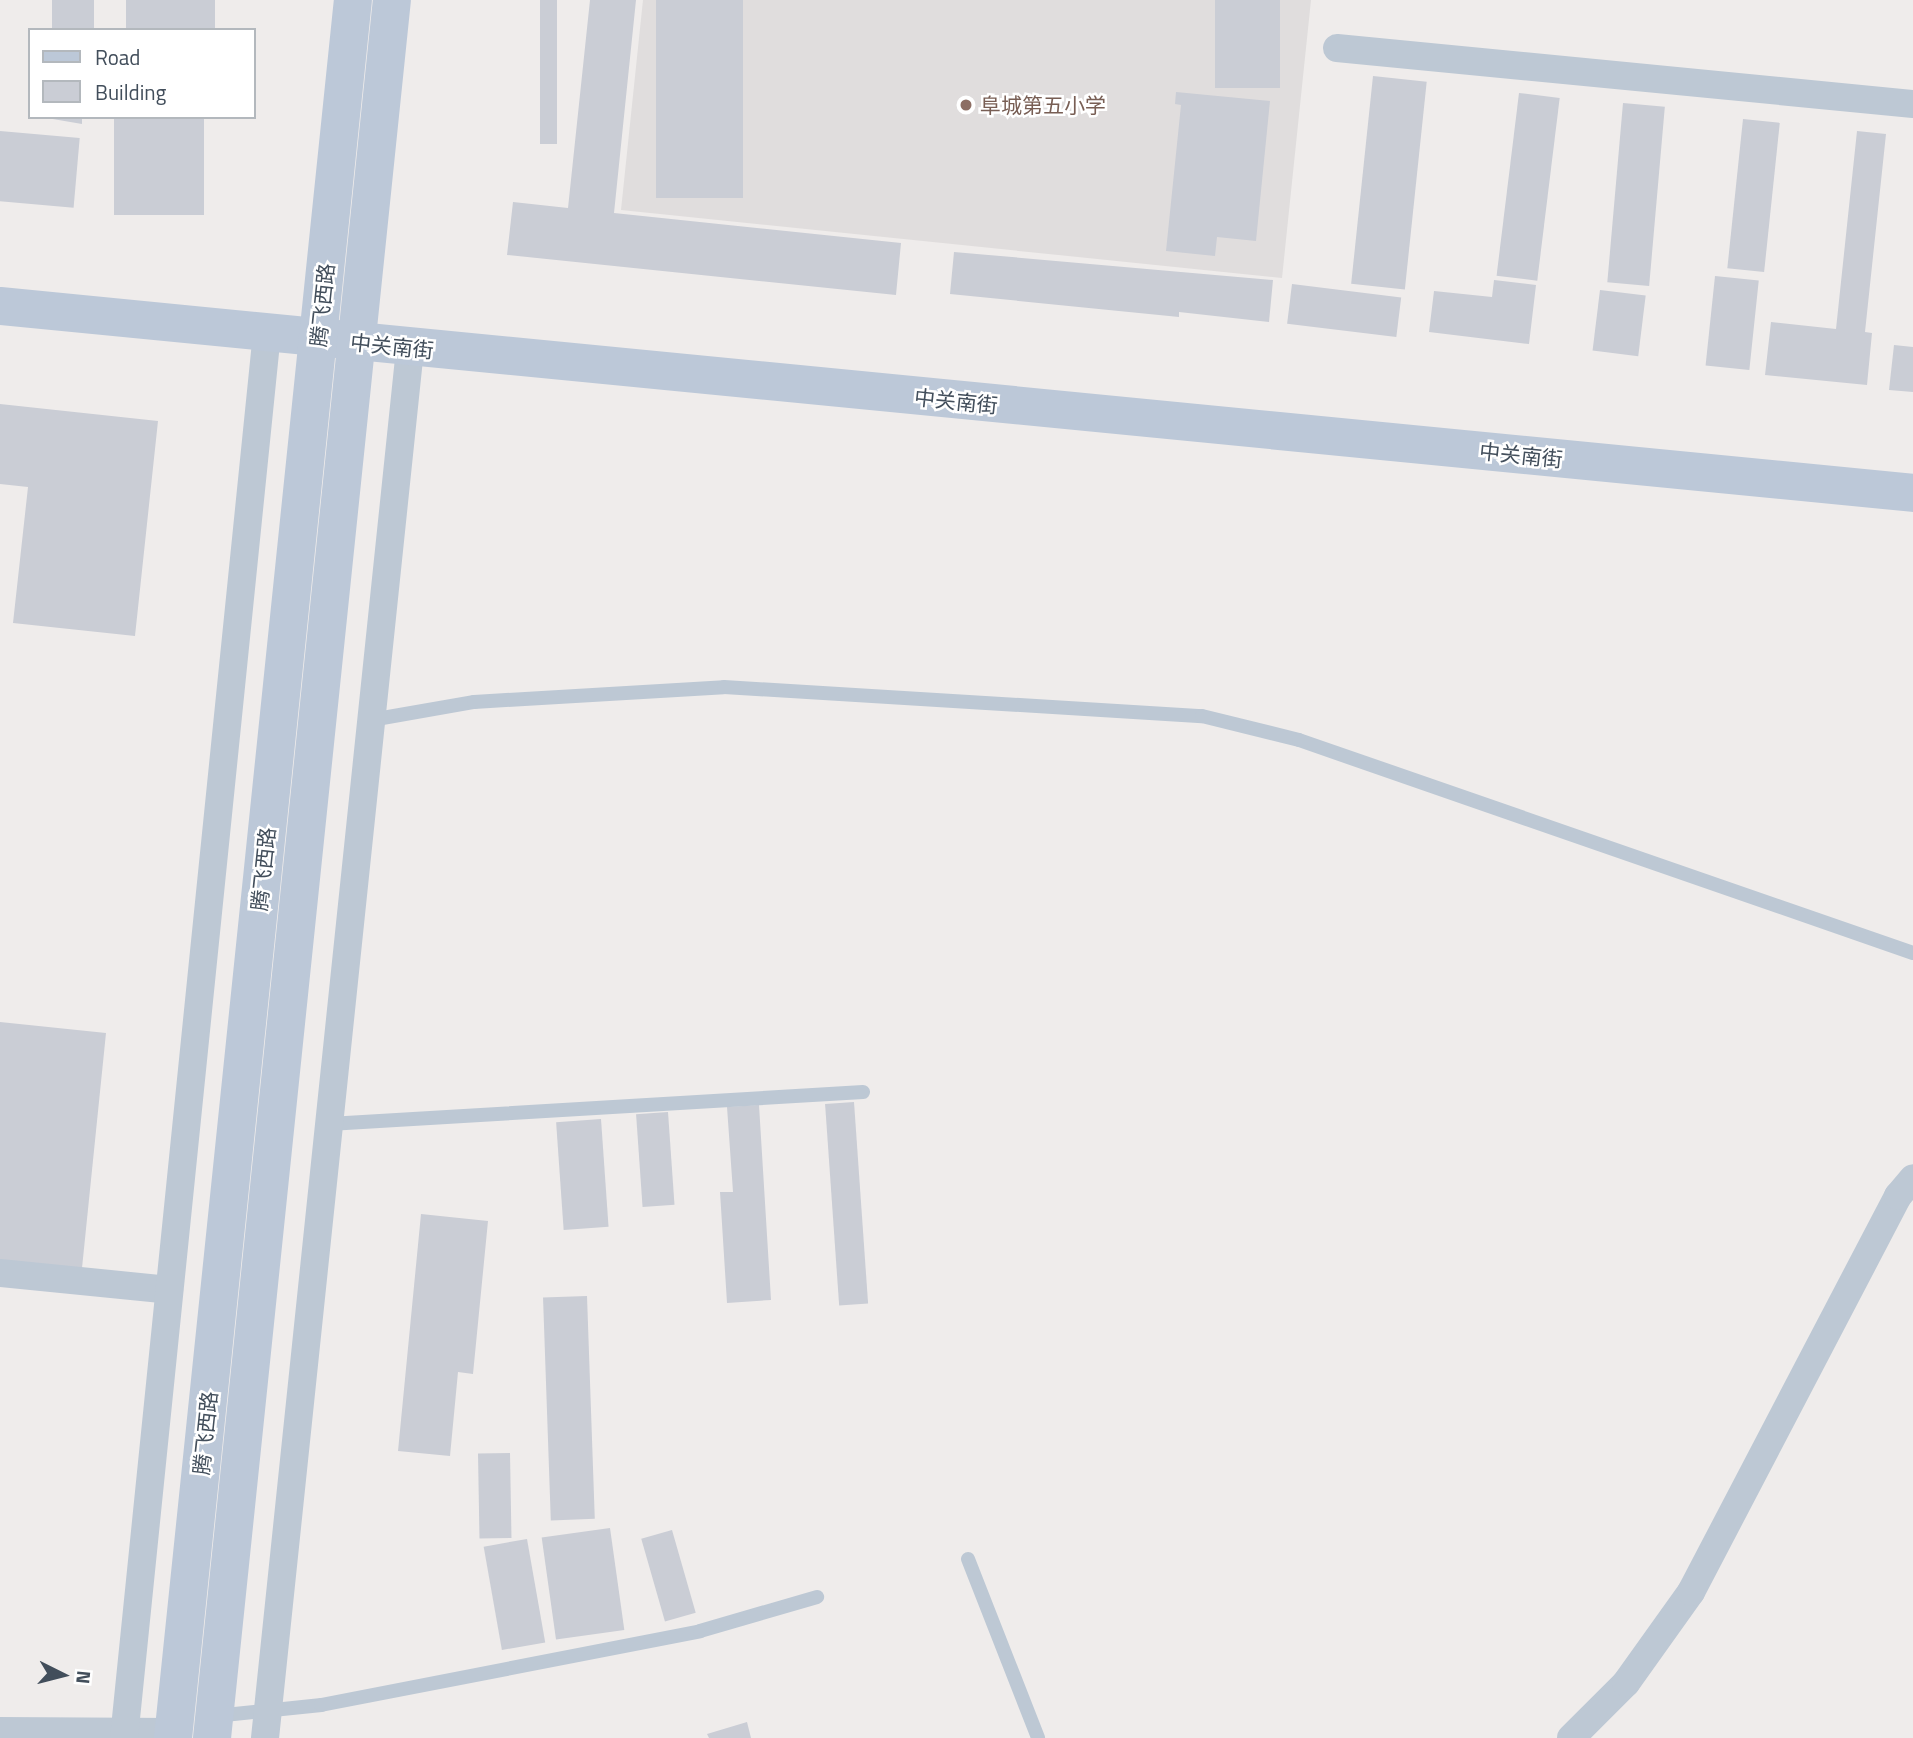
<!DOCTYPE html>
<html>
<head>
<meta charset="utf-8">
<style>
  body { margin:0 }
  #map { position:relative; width:1913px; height:1738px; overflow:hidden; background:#efeceb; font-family:"Titillium Web","Noto Sans SC",sans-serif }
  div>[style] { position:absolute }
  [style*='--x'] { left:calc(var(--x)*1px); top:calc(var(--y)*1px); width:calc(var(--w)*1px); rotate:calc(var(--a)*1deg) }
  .education>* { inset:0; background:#e0dddd }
  .building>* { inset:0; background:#cacdd5; transform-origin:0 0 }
  .lane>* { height:14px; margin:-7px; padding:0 7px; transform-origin:7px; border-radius:7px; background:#bdc8d4 }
  .street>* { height:28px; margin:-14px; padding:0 14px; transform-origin:14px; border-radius:14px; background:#bdc8d4 }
  .secondary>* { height:38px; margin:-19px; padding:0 19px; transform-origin:19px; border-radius:19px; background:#bcc8d8 }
  .dots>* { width:19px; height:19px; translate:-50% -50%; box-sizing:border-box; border:4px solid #fff; border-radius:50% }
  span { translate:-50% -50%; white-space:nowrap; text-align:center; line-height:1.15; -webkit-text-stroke:5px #fff; paint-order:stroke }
  .education-label { font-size:21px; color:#785e54 }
  .left { translate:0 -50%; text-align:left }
  .street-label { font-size:21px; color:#424e5b }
  .legend { position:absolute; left:28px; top:28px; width:228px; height:91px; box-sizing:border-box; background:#fff; border:2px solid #b3b8bd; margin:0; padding:9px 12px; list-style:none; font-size:21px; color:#424e5b }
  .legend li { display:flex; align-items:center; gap:14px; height:35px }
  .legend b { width:35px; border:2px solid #b3b8bd }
  .north { position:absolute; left:28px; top:1640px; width:70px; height:70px; -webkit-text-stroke:5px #fff; paint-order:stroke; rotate:96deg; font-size:19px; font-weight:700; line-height:28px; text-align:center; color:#424e5b }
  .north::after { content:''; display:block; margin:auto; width:24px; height:32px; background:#424e5b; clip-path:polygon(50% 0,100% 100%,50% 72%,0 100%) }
</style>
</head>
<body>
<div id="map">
  <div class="education">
    <div style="clip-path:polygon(643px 0,1311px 0,1282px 278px,621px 210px)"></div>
  </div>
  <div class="building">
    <div style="left:52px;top:0;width:42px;height:30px"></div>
    <div style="left:126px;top:0;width:89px;height:30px"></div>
    <div style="left:540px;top:0;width:17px;height:144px"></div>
    <div style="clip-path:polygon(590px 0,636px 0,614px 213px,901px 243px,896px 295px,507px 255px,513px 202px,568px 208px)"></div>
    <div style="left:656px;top:0;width:87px;height:198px"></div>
    <div style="left:1215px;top:0;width:65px;height:88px"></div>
    <div style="left:1373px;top:76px;width:54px;height:209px;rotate:6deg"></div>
    <div style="clip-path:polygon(1176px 92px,1270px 101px,1256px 241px,1217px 237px,1215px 256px,1166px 251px,1181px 105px,1175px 104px)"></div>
    <div style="left:1519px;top:93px;width:41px;height:184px;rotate:7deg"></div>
    <div style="left:1623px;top:103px;width:42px;height:180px;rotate:5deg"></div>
    <div style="clip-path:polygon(41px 117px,82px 117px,82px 124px)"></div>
    <div style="left:114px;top:117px;width:90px;height:98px"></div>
    <div style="left:1743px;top:119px;width:37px;height:150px;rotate:6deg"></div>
    <div style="left:0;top:131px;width:80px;height:70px;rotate:5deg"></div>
    <div style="clip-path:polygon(1857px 131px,1886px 134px,1865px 332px,1872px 333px,1867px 385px,1765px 375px,1771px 322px,1836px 329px)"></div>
    <div style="clip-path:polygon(954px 252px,1273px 280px,1269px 322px,1179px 312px,1179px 317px,950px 294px)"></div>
    <div style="left:1715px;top:276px;width:44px;height:90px;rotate:6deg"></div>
    <div style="clip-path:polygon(1494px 280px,1536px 285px,1529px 344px,1429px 332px,1434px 291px,1492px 297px)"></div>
    <div style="left:1292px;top:284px;width:110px;height:40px;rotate:7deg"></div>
    <div style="left:1600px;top:290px;width:46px;height:61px;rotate:7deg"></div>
    <div style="clip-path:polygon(1894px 345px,1913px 347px,1913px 392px,1889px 390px)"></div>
    <div style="clip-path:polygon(0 404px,158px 421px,135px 636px,13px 623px,28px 487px,0 484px)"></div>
    <div style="clip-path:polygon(0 1022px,106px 1033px,82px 1268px,0 1260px)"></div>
    <div style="left:854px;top:1102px;width:202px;height:29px;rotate:86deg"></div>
    <div style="clip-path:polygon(759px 1105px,771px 1300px,727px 1303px,720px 1192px,733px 1192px,727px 1107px)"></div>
    <div style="left:668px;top:1112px;width:93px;height:32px;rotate:86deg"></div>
    <div style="left:601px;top:1119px;width:108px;height:45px;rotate:86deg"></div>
    <div style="clip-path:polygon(421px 1214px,488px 1221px,473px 1374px,458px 1372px,450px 1456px,398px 1451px)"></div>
    <div style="left:587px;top:1296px;width:223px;height:44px;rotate:88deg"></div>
    <div style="left:510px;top:1453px;width:85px;height:32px;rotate:89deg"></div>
    <div style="left:610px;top:1528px;width:103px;height:69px;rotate:82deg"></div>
    <div style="left:672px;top:1530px;width:86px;height:32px;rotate:74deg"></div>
    <div style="left:527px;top:1539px;width:105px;height:44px;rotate:80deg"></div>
    <div style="clip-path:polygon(747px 1722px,751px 1738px,709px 1738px,707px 1734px)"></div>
  </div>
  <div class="lane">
    <div style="--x:371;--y:720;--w:105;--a:-9.9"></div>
    <div style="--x:474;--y:702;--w:250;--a:-3.4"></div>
    <div style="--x:724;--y:687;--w:479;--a:3.5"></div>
    <div style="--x:1202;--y:716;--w:100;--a:13.9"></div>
    <div style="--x:1299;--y:740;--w:650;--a:19.13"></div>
    <div style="--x:329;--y:1124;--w:535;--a:-3.43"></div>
    <div style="--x:968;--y:1559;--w:192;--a:68.6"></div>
    <div style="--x:215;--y:1716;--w:107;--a:-5.9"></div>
    <div style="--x:321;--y:1705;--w:386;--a:-11"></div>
    <div style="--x:700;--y:1631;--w:122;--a:-16.2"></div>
  </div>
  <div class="street">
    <div style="--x:1337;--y:48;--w:579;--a:5.55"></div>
    <div style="--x:0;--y:1273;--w:170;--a:5.7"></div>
    <div style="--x:0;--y:1731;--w:174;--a:0.3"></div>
    <div style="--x:124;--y:1738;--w:1412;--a:-84.19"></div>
    <div style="--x:265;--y:1738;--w:1398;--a:-84.04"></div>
    <div style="--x:1571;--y:1738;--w:78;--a:-45"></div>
    <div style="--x:1626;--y:1683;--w:112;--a:-54.5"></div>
    <div style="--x:1691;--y:1592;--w:447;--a:-62.4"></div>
    <div style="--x:1898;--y:1196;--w:23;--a:-50"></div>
  </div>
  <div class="secondary">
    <div style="--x:0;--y:306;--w:1922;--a:5.58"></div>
    <div style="--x:173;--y:1738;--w:1747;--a:-84.09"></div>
    <div style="--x:212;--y:1738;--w:1747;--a:-84.09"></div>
  </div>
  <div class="dots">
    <div style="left:966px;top:105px;background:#8d6e63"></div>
  </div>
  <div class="education-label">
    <span class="left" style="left:980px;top:105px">阜城第五小学</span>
  </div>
  <div class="street-label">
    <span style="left:322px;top:305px;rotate:-84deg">腾飞西路</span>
    <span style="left:392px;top:346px;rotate:6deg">中关南街</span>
    <span style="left:956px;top:401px;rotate:6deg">中关南街</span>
    <span style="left:1521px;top:455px;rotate:6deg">中关南街</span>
    <span style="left:263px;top:869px;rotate:-84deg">腾飞西路</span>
    <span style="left:205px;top:1433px;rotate:-84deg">腾飞西路</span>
  </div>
  <ul class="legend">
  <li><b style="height:9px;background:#bcc8d8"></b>Road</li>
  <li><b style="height:19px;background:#cacdd5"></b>Building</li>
  </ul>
  <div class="north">N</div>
</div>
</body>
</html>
